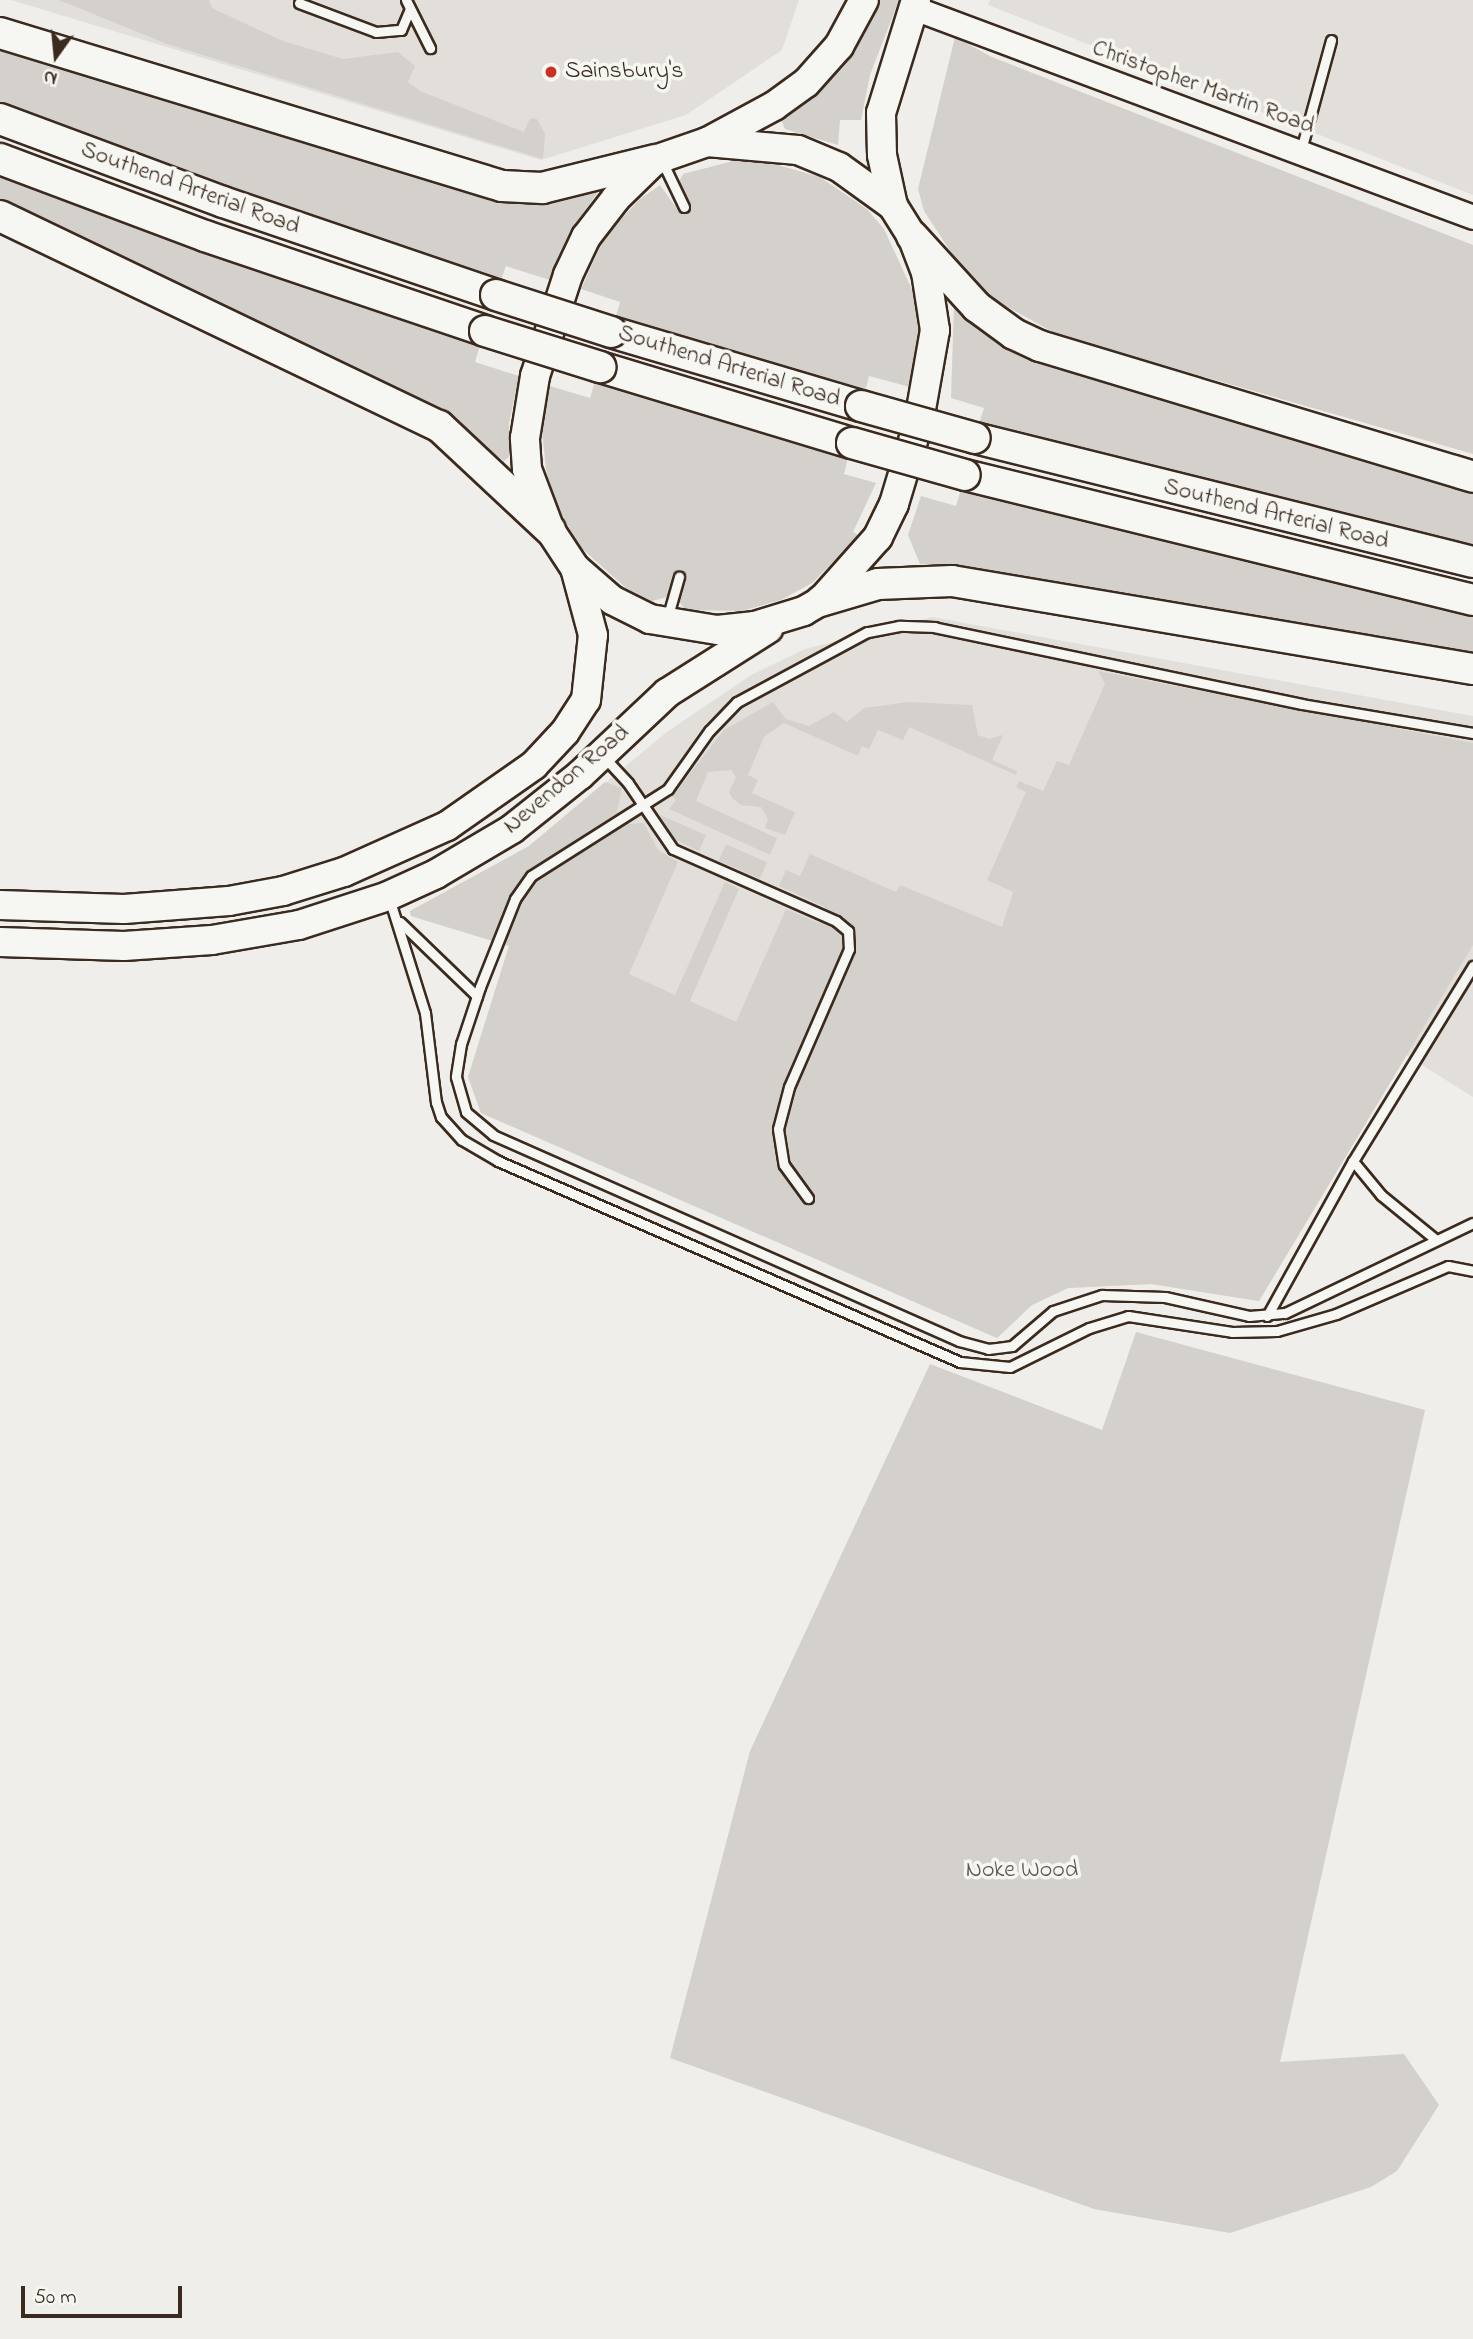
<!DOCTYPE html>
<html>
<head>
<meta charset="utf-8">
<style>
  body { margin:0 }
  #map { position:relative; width:1473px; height:2339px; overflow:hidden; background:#efeeea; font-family:"Indie Flower",sans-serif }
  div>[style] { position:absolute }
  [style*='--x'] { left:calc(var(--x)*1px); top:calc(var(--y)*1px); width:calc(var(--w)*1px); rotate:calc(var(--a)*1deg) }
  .built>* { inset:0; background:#e2dfdb }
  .green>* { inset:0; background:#d4d1cc; transform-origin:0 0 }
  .roads { filter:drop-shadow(2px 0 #3b2a1e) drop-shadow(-2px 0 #3b2a1e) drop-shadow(0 2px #3b2a1e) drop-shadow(0 -2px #3b2a1e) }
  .service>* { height:9px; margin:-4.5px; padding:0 4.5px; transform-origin:4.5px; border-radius:4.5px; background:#f6f6f2 }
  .tertiary>* { height:23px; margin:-11.5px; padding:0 11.5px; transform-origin:11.5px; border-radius:11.5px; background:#f6f6f2 }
  .primary>* { height:28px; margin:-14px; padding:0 14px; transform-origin:14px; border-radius:14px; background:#f6f6f2 }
  .trunk>* { height:30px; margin:-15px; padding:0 15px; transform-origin:15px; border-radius:15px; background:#f6f6f2 }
  .bridges { filter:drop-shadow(2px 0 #3b2a1e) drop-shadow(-2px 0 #3b2a1e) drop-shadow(0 2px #3b2a1e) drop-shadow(0 -2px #3b2a1e) }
  .trunk-bridge>* { height:30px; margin:-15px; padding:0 15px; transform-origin:15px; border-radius:15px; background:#f6f6f2 }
  .dots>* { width:19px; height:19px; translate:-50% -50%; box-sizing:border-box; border:4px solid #f6f6f2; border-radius:50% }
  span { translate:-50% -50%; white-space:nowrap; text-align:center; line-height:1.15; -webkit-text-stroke:7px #f6f6f2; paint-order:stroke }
  .poi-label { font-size:24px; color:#3b2a1e }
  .left { translate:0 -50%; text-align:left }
  .street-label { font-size:24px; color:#3b2a1e }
  .park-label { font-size:24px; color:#61544a }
  .north { position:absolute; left:21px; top:21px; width:70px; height:70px; -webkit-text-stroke:5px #f6f6f2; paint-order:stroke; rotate:195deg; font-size:19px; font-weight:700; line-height:28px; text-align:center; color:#3b2a1e }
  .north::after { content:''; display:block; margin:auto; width:24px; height:32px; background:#3b2a1e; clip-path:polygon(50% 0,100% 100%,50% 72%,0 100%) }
  .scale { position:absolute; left:21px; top:2286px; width:161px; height:32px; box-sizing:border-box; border:4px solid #3b2a1e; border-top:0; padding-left:9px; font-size:21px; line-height:24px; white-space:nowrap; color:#3b2a1e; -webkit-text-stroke:5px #f6f6f2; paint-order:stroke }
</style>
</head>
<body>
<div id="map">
  <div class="built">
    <div style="clip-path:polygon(11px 0,799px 0,782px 50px,686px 115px,541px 160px)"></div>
    <div style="clip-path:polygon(990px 0,1473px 0,1473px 195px,988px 5px)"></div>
    <div style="clip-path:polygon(932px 617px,1473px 716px,1473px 1097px,1406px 1055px,1259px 1301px,1151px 1284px,1068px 1288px,1032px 1305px,997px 1338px,481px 1113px,468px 1077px,509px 946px,411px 916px,410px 911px,529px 846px,667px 732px,751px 675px,805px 649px)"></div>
  </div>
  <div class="green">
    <div style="clip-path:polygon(59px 0,209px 0,212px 8px,283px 41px,343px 59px,398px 52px,415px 66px,408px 82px,420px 91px,524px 132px,530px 118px,537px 119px,545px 134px,543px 159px,167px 44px)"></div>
    <div style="clip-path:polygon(877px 0,899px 0,870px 75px,861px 120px,840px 120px,838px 145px,785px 129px,780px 117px)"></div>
    <div style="clip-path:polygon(955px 37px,992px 57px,1473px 245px,1473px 454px,1058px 335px,997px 301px,960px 266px,924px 211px,918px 189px)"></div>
    <div style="clip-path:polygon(0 45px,467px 188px,601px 188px,573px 227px,550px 280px,506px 266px,500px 283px,364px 239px,0 106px)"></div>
    <div style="clip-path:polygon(733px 161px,771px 163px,820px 177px,867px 209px,884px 229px,914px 294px,919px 340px,910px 387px,869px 376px,864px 396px,615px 320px,620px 302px,581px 289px,605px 236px,640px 199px,660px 185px,680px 213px,691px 208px,679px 182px,683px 174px)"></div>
    <div style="clip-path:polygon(0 171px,481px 342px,475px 362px,519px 376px,509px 423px,509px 457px,504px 461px,443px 415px,0 205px)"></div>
    <div style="clip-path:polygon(954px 304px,1473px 489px,1473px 549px,978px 427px,984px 408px,951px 398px)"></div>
    <div style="clip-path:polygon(596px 378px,849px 454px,844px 474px,876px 483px,853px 532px,859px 536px,812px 583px,781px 600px,742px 611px,685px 610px,678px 600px,685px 577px,674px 574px,667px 597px,652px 601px,626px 588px,580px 547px,555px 502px,546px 469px,542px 431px,550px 386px,590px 398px)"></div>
    <div style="clip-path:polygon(962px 486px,1473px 612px,1473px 657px,1066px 589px,973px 567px,920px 564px,908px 535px,921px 496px,956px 506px)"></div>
    <div style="clip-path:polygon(1098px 671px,1473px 743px,1473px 945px,1259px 1301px,1151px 1284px,1068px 1288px,1032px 1305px,997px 1338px,481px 1113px,468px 1077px,509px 946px,411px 916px,410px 911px,529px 846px,605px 782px,622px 788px,617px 811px,627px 824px,644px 823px,658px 850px,678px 862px,629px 974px,675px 995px,725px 882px,739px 889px,690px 1001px,736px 1022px,786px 909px,819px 923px,825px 907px,779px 886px,786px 870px,800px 876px,810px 854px,896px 892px,900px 885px,1002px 927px,1013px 892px,987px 880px,1026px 792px,1016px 787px,1019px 781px,1043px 791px,1057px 761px,1069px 765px,1105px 684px)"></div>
    <div style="clip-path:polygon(773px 702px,786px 719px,809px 726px,834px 712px,847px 722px,864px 708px,909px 702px,972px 705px,978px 735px,989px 739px,1003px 735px,992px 760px,1017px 771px,1016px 775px,909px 727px,903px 740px,878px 730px,869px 749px,862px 746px,858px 756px,784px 723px,764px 737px,748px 775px,758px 780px,752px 793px,795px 812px,785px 835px,765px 828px,768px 819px,761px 807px,741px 805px,732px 798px,729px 792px,736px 777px,731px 770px,708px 772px,696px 801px,777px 838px,770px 855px,669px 809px,676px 800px,672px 796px,724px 730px)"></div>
    <div style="clip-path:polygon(660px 815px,706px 835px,699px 851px,674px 839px)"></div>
    <div style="left:726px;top:844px;width:45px;height:18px;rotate:24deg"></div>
    <div style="clip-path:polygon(1136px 1332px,1425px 1410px,1280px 2062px,1404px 2054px,1439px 2105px,1397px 2171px,1371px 2187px,1230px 2233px,1094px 2209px,670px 2058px,750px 1751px,930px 1364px,1102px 1430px)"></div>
  </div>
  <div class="roads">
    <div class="service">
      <div style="--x:406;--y:0;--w:54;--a:63.4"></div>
      <div style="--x:299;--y:3;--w:82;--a:20.6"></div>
      <div style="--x:376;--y:32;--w:25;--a:-5"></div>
      <div style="--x:401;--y:30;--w:23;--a:-67"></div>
      <div style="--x:1301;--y:150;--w:114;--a:-74.7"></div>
      <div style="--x:662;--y:161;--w:51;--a:64.4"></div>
      <div style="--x:667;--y:619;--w:44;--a:-74.1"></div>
      <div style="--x:1473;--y:733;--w:173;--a:-170.4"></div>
      <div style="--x:1302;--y:704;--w:375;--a:-168.2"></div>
      <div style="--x:935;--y:627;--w:36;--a:-178"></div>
      <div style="--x:899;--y:626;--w:33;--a:169"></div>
      <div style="--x:867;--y:632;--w:148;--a:151.7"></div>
      <div style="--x:737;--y:702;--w:40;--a:134"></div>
      <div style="--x:709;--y:731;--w:71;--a:125.3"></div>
      <div style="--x:668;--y:789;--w:162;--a:147.6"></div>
      <div style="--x:531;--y:876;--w:28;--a:125"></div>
      <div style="--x:515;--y:899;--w:95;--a:111.7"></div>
      <div style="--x:480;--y:987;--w:60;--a:108.4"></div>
      <div style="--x:461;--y:1044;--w:33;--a:99"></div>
      <div style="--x:456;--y:1077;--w:36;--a:74"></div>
      <div style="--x:466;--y:1112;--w:35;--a:40"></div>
      <div style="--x:493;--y:1135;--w:510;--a:23.85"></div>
      <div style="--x:959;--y:1341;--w:30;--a:15"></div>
      <div style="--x:988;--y:1349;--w:24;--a:-7"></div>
      <div style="--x:1012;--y:1346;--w:54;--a:-40.5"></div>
      <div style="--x:1053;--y:1311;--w:52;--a:-18.1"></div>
      <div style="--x:1102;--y:1295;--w:63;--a:1.8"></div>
      <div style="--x:1165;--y:1297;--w:86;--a:12.7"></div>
      <div style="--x:1249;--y:1316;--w:36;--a:-5"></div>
      <div style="--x:1285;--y:1313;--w:208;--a:-25.6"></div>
      <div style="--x:603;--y:756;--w:37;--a:47"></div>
      <div style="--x:628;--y:783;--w:80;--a:55.7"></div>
      <div style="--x:673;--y:849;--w:178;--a:23.8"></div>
      <div style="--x:836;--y:921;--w:16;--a:40"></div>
      <div style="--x:848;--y:931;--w:18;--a:87"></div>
      <div style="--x:849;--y:949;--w:150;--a:113.5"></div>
      <div style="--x:789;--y:1087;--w:43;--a:104.7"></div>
      <div style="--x:778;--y:1129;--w:36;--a:81"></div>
      <div style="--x:784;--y:1165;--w:41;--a:54"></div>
      <div style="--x:389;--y:898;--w:121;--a:72.6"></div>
      <div style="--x:425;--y:1013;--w:90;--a:83"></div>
      <div style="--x:436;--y:1102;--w:16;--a:72"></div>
      <div style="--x:441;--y:1117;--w:31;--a:48"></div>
      <div style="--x:462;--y:1140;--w:42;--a:30.3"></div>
      <div style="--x:498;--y:1161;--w:504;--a:23.51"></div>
      <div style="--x:960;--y:1362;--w:50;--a:5.7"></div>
      <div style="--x:1010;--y:1367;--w:88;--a:-26.3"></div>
      <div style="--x:1089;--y:1328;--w:41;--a:-17.1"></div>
      <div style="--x:1128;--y:1316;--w:105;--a:8.7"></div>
      <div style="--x:1232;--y:1332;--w:45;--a:-1.3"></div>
      <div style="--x:1277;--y:1331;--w:61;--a:-16.1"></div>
      <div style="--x:1336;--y:1314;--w:122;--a:-23.2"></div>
      <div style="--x:1448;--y:1266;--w:25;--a:11"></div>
      <div style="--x:400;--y:922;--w:107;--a:43.9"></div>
      <div style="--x:1353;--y:1161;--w:44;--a:50.5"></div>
      <div style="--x:1381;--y:1195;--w:70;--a:39.2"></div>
      <div style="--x:1267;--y:1316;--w:177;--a:-61"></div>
      <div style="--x:1353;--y:1161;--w:229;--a:-58.4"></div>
    </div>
    <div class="tertiary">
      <div style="--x:914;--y:8;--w:597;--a:20.5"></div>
    </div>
    <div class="primary">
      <div style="--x:709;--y:141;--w:74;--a:-28.3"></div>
      <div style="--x:774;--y:106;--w:39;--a:-36"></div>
      <div style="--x:806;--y:83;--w:50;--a:-48.3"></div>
      <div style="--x:839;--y:46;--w:52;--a:-61.5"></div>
      <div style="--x:707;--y:142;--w:91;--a:5"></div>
      <div style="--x:798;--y:150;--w:44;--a:22.5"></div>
      <div style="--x:839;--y:167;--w:67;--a:35.8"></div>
      <div style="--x:893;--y:206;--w:36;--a:58"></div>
      <div style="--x:912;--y:236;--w:39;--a:69"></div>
      <div style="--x:926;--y:272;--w:59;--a:81.2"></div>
      <div style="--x:935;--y:330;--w:92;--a:100"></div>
      <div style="--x:919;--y:421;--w:87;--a:106.8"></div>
      <div style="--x:894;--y:504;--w:37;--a:116"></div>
      <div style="--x:878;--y:537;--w:86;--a:131.7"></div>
      <div style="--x:821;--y:601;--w:20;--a:150"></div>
      <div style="--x:804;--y:611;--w:51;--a:163"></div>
      <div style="--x:755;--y:626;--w:38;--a:174"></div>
      <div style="--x:717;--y:630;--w:68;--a:-170.7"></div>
      <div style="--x:650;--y:619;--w:42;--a:-153.4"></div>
      <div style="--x:612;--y:600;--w:49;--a:-139.1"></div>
      <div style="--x:575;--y:568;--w:45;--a:-123.3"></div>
      <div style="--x:550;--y:530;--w:65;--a:-110.7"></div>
      <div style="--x:527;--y:469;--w:31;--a:-94"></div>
      <div style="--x:525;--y:438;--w:63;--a:-80.8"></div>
      <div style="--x:535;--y:376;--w:106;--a:-71.9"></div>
      <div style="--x:568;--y:275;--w:42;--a:-64.7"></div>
      <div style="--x:586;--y:237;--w:49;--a:-52.4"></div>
      <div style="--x:616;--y:198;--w:54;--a:-44.3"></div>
      <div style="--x:655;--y:160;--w:55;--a:-19.1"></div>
      <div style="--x:893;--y:206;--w:52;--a:-102.2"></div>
      <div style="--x:882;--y:155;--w:42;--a:-91.4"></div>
      <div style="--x:881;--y:113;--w:118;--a:-72.8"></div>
      <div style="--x:0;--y:905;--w:124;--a:1.8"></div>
      <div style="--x:124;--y:909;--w:105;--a:-4.4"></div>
      <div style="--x:229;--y:901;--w:55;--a:-10.5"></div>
      <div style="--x:283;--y:891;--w:64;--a:-17.3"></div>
      <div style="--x:344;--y:872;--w:113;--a:-24.1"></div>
      <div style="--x:447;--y:826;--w:106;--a:-35"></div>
      <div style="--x:534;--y:765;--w:45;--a:-46.8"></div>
      <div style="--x:565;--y:732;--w:38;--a:-57"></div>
      <div style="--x:586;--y:700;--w:65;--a:-83.9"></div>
      <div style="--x:593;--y:635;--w:69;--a:-105"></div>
      <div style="--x:0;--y:942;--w:124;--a:1.8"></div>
      <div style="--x:124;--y:946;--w:88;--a:-3.9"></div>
      <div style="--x:212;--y:940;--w:88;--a:-9.8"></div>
      <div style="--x:299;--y:925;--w:94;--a:-18"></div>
      <div style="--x:388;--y:896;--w:53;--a:-24.6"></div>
      <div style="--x:436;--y:874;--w:88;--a:-30.6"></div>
      <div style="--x:512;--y:829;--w:87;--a:-38.5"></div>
      <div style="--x:580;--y:775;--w:120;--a:-43.3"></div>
      <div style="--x:667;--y:693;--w:120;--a:-32.4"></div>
    </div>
    <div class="trunk">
      <div style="--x:0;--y:33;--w:525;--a:16.95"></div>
      <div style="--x:502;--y:186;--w:40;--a:2.9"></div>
      <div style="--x:542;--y:188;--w:116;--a:-13.9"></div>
      <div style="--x:0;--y:119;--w:238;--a:20.4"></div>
      <div style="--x:223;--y:202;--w:288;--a:18.8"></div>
      <div style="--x:0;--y:159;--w:219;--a:20.6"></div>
      <div style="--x:205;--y:236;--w:296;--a:18.7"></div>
      <div style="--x:0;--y:216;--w:487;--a:25.6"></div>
      <div style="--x:439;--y:426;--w:152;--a:43.1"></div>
      <div style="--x:912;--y:236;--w:96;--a:47.5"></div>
      <div style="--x:977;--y:307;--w:46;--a:36.1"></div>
      <div style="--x:1014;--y:334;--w:29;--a:25"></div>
      <div style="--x:1040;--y:346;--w:452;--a:16.8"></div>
      <div style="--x:611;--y:332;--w:261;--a:16.5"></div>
      <div style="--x:600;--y:367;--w:263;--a:16.8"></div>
      <div style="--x:975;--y:438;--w:513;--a:13.98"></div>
      <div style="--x:965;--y:475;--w:523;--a:13.82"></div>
      <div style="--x:821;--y:601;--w:59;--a:-16.6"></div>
      <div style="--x:878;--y:584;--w:74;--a:-2.3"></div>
      <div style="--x:952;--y:581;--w:528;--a:9.59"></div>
    </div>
  </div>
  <div class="bridges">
    <div class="trunk-bridge">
      <div style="--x:496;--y:295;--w:121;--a:17.8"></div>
      <div style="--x:485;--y:331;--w:121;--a:17.4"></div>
      <div style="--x:861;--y:406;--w:118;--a:15.7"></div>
      <div style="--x:852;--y:443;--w:117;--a:15.8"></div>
    </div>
  </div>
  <div class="dots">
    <div style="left:551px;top:72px;background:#c8321e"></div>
  </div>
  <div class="poi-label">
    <span class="left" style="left:565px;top:72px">Sainsbury's</span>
  </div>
  <div class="street-label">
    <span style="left:1203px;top:88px;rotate:20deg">Christopher Martin Road</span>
    <span style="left:190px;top:189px;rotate:20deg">Southend Arterial Road</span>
    <span style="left:729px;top:367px;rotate:17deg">Southend Arterial Road</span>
    <span style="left:1276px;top:515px;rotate:14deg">Southend Arterial Road</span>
    <span style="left:567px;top:780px;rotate:-40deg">Nevendon Road</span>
  </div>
  <div class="park-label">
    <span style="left:1022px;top:1871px">Noke Wood</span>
  </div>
  <div class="north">N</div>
  <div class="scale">50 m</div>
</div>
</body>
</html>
